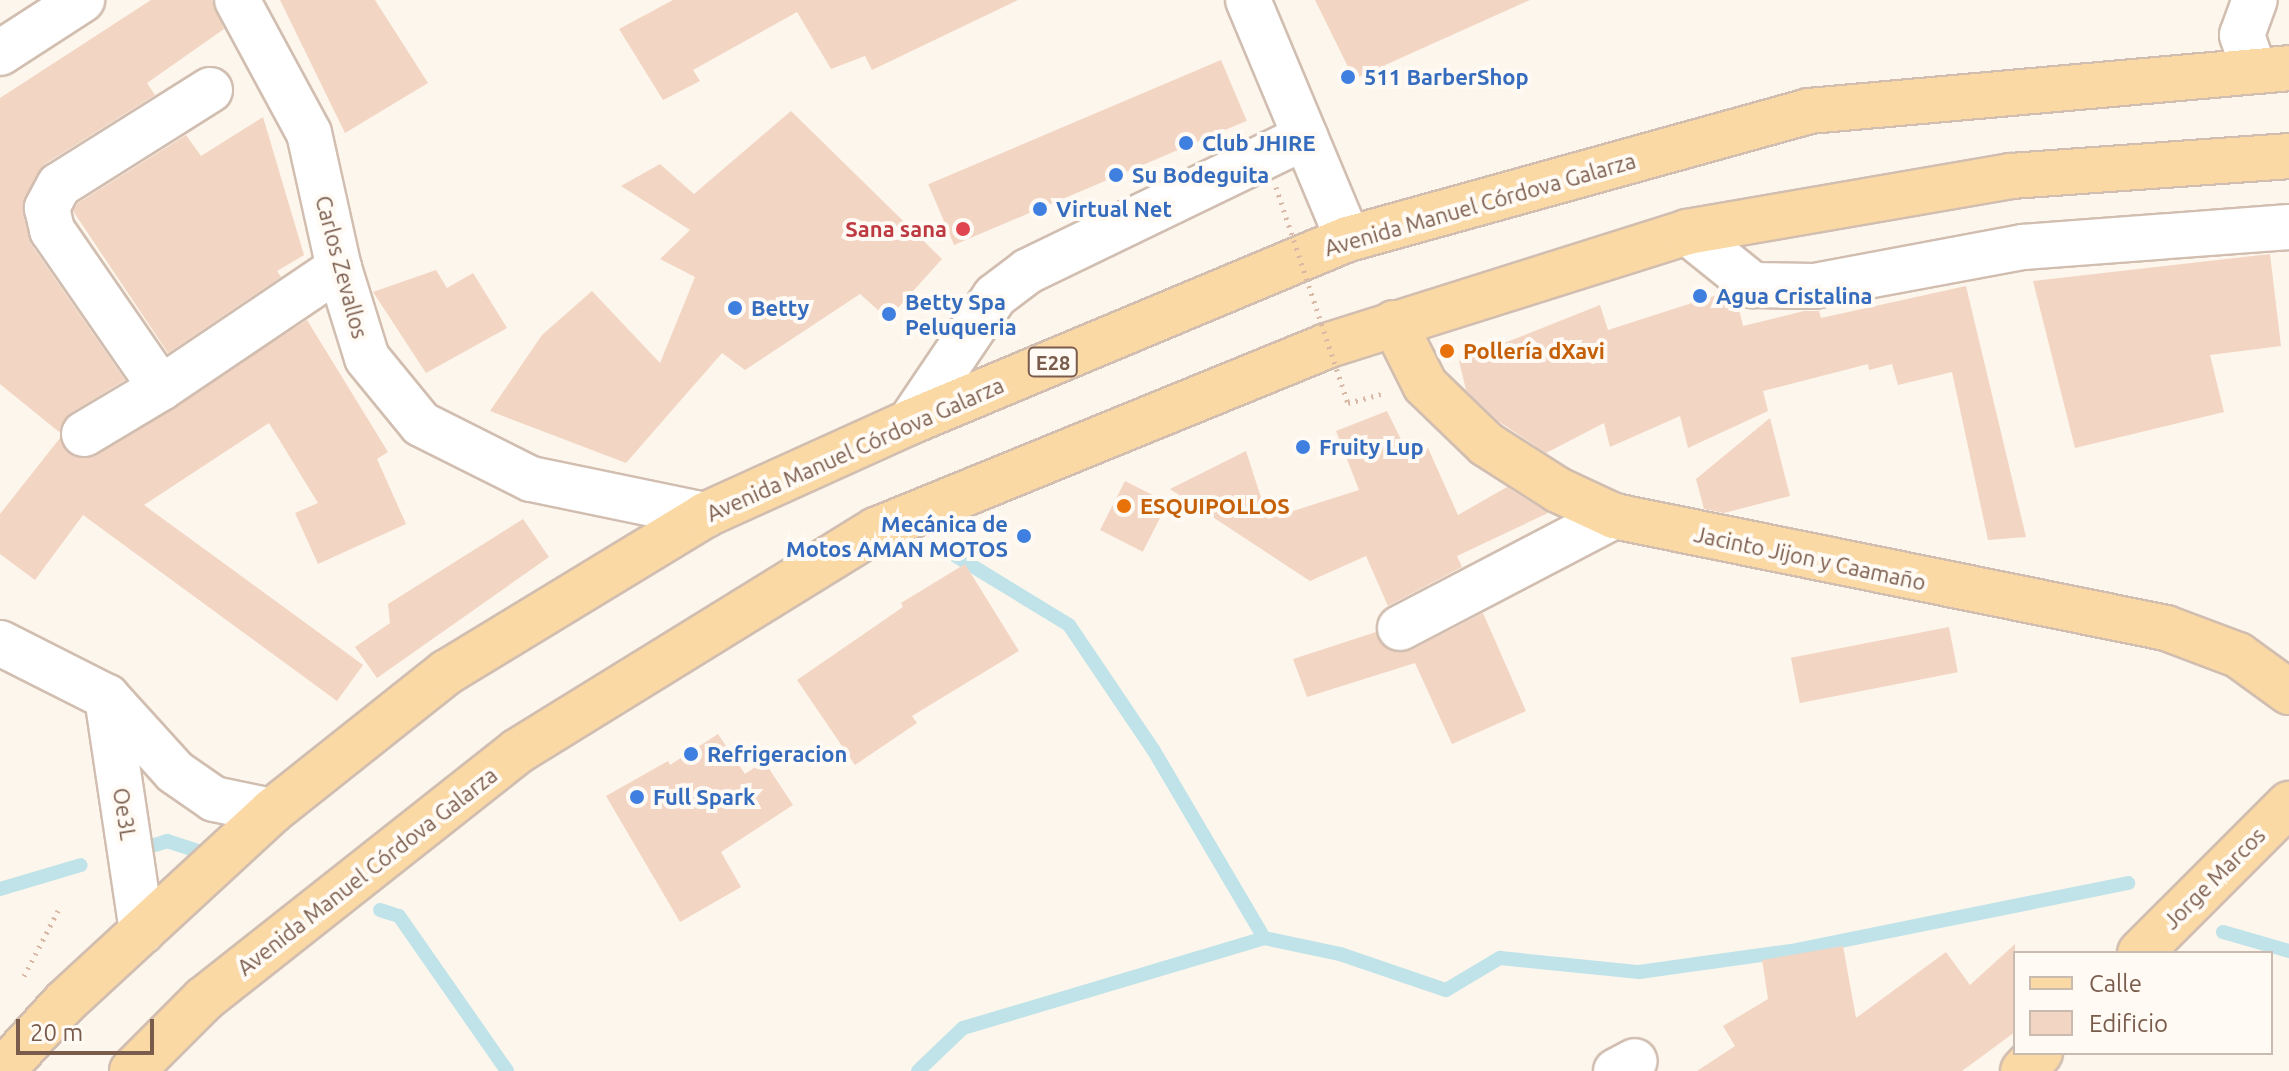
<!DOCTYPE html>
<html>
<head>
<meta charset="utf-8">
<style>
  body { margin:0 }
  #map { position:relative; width:2289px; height:1071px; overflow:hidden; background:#fdf6ec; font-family:Ubuntu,sans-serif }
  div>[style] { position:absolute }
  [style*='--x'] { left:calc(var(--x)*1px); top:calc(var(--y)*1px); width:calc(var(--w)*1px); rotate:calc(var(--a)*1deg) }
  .stream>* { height:14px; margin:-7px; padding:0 7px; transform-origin:7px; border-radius:7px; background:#bfe3e8 }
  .building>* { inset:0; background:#f3d5c3; transform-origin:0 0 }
  .path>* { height:5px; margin-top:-2.5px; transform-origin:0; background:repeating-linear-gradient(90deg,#d9b8a5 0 2px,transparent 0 8px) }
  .roads { filter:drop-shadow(2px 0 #d1beb0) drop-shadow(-2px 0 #d1beb0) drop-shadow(0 2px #d1beb0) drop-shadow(0 -2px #d1beb0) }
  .minor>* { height:44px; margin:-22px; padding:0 22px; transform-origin:22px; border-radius:22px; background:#fff }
  .major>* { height:44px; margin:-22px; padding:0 22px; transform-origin:22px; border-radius:22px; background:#fbd9a5 }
  .path-bridge>* { height:5px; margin-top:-2.5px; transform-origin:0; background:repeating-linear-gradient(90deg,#d9b8a5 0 2px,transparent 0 8px) }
  .dots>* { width:22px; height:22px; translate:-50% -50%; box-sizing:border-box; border:4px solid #fffaf3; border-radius:50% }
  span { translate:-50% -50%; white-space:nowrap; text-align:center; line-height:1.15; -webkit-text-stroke:8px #fffaf3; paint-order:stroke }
  .shield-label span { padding:2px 6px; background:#fffaf3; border:2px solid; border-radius:6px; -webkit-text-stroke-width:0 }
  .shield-label { font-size:20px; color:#7a5c4d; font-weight:700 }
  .shop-label { font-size:22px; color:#366cbe; font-weight:700 }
  .left { translate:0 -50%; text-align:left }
  .right { translate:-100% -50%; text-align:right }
  .street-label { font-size:22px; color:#7a5c4d }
  .health-label { font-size:22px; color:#be3a42; font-weight:700 }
  .food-label { font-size:22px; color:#c56008; font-weight:700 }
  .legend { position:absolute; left:2013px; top:951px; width:260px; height:104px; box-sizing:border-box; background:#fffaf3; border:2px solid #cabbb1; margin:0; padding:10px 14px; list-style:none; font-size:24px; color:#7a5c4d }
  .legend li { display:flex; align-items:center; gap:16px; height:40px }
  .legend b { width:40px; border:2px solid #cabbb1 }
  .scale { position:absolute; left:16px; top:1019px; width:138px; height:36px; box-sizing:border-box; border:4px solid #7a5c4d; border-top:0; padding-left:10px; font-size:24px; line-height:28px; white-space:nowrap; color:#7a5c4d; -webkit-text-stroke:6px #fffaf3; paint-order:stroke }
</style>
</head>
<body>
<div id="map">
  <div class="stream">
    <div style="--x:951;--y:553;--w:138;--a:31.4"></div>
    <div style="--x:1069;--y:625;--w:152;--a:56"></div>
    <div style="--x:1154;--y:751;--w:217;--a:59.5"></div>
    <div style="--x:155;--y:845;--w:13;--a:-18"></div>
    <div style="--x:167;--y:841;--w:38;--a:18"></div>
    <div style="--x:0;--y:889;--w:84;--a:-16.5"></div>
    <div style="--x:380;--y:910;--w:20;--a:18"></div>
    <div style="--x:399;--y:916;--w:189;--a:55.1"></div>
    <div style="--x:2223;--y:932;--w:69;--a:16.1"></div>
    <div style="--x:918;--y:1071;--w:62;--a:-43.7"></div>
    <div style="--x:963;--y:1028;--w:314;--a:-16.6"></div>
    <div style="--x:1264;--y:938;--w:78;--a:11.9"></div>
    <div style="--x:1340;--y:954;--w:112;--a:18.8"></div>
    <div style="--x:1446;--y:990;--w:63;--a:-30.7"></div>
    <div style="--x:1500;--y:958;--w:140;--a:5.8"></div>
    <div style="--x:1639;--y:972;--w:153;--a:-7.9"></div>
    <div style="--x:1791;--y:951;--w:344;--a:-11.4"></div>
  </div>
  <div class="building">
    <div style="clip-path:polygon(151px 0,212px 0,224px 29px,147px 83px,155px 95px,45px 164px,25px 197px,23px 214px,31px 244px,125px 380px,71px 413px,59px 432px,0 384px,0 98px)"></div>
    <div style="clip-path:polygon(280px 0,375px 0,428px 83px,345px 133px)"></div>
    <div style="clip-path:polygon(673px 0,1018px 0,872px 70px,865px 56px,831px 69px,797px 12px,693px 70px,700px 81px,663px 100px,619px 29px)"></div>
    <div style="clip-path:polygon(1315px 0,1530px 0,1354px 79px)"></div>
    <div style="left:1221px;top:60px;width:66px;height:318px;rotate:67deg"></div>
    <div style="clip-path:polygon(791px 111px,942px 259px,888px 319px,860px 294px,745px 370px,722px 353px,626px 463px,490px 411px,542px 335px,592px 291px,660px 363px,695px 277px,660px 259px,690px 230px,621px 186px,660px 164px,694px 194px)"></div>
    <div style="clip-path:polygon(263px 117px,304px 255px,277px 271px,281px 277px,168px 353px,73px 211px,78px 203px,186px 135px,201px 156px)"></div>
    <div style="clip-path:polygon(2270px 254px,2281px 346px,2210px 355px,2224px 412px,2075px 448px,2033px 281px)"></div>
    <div style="clip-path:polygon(436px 270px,447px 288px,473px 273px,507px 328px,426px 373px,373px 292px)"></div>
    <div style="clip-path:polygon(1966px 286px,2026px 537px,1988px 540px,1952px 372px,1898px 385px,1892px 364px,1869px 370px,1868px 364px,1763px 391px,1768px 411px,1688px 448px,1680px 416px,1610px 447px,1604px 423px,1546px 453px,1498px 421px,1466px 390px,1459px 361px,1600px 305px,1608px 330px,1723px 293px,1738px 305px,1743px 326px,1804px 311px,1819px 311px,1821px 318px)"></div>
    <div style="clip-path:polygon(307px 320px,388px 452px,377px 459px,406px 524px,318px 564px,295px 513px,318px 503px,269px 423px,144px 505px,363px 665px,337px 701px,83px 515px,35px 580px,0 554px,0 514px,60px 438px,73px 456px,97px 455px)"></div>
    <div style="clip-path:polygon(1387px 411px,1409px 456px,1428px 448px,1458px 515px,1507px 487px,1548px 513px,1457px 556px,1462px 567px,1388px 606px,1366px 556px,1310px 581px,1170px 489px,1246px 451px,1268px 519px,1359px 490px,1336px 431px)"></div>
    <div style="clip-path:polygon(1770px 418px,1790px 496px,1724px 513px,1704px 509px,1696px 479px)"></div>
    <div style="left:1125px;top:481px;width:48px;height:55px;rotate:27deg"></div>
    <div style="clip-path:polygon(523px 519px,549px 557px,377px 678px,355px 647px,390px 623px,388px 604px)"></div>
    <div style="clip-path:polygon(965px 564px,1019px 651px,912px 716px,917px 723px,855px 765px,797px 680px,903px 607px,901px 603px)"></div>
    <div style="clip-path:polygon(1483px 613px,1526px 711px,1452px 744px,1415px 663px,1307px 697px,1293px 659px,1376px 632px,1387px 649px,1411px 650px)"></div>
    <div style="left:1949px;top:627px;width:46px;height:161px;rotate:79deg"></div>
    <div style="clip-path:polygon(718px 734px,745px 774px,764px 761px,793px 805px,721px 852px,741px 887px,680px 922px,606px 796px,668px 761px,670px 765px)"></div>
    <div style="clip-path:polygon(2015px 944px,2015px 1032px,1962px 1071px,1697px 1071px,1735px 1046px,1723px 1026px,1768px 999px,1762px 960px,1843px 946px,1856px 1018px,1946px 952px,1970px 985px)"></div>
  </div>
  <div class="path">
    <div style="--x:1348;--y:403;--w:34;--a:-15"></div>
    <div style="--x:24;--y:976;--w:80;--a:-62.5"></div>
  </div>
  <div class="roads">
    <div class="minor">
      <div style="--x:237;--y:0;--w:151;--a:61.6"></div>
      <div style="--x:309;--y:133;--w:138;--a:77.5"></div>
      <div style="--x:339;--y:268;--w:94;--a:72.7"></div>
      <div style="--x:367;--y:358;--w:85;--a:50.7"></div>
      <div style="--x:421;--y:424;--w:123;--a:26.6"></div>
      <div style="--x:531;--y:479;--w:178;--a:11.7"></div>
      <div style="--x:1248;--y:0;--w:259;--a:67.3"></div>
      <div style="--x:0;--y:53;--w:98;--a:-32.9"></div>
      <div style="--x:2254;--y:70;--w:37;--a:-109"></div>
      <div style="--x:2242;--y:35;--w:37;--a:-70"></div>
      <div style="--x:210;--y:90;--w:178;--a:147.8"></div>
      <div style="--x:59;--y:185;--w:26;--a:118"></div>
      <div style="--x:47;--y:208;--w:23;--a:77"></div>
      <div style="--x:52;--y:230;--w:192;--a:55.4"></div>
      <div style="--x:161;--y:388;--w:215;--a:-34"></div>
      <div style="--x:1687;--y:232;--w:85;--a:38.8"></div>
      <div style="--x:1753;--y:285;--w:61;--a:0.9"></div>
      <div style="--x:1814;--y:286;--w:213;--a:-10.6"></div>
      <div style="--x:2023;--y:247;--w:267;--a:-4.3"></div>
      <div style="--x:910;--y:422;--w:152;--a:-56"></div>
      <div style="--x:995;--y:296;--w:41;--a:-37.1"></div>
      <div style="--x:1028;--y:271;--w:308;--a:-25.8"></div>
      <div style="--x:84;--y:434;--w:90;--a:-30.9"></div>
      <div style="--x:1400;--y:628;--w:242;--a:-27.6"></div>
      <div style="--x:0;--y:643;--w:120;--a:26.8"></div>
      <div style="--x:107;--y:697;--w:101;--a:47.8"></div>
      <div style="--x:175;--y:772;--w:47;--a:34.7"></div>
      <div style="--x:214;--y:799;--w:59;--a:11.7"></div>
      <div style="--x:107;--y:697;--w:237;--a:81.5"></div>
      <div style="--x:1616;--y:1071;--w:21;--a:-28"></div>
    </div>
    <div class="major">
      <div style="--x:1394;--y:323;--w:69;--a:63.4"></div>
      <div style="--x:1425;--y:385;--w:85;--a:44"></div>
      <div style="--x:1486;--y:444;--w:85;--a:32.6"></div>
      <div style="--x:1558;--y:490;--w:62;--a:24.9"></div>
      <div style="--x:1614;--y:516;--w:563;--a:11.47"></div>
      <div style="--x:2166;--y:628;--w:77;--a:20.6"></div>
      <div style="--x:2238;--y:655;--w:63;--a:36"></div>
      <div style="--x:2140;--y:953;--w:211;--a:-45"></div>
      <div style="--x:2;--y:1071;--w:92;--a:-47.6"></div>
      <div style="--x:64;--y:1003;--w:283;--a:-42.7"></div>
      <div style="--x:272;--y:811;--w:223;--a:-38.5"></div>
      <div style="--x:447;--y:672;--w:302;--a:-31.3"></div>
      <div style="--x:705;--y:515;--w:225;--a:-24.4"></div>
      <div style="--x:910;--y:422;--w:475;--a:-22.7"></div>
      <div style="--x:1348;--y:239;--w:478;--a:-15.5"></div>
      <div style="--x:1809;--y:111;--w:482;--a:-5.1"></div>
      <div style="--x:132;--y:1071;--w:102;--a:-45"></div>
      <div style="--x:204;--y:999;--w:400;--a:-38.3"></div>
      <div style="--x:518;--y:751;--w:421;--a:-31.7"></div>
      <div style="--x:876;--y:530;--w:486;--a:-22.2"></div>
      <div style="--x:1326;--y:346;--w:379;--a:-17.5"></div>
      <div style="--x:1687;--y:232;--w:329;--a:-9.8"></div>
      <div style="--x:2011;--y:176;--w:279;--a:-4.1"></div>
      <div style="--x:2023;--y:1071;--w:25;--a:-47"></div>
    </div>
  </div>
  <div class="path-bridge">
    <div style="--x:1276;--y:187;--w:228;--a:71.6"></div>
  </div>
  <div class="dots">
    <div style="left:1348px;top:77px;background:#3f7fe0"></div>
    <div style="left:1186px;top:143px;background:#3f7fe0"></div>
    <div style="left:1116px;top:175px;background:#3f7fe0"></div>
    <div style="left:1040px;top:209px;background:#3f7fe0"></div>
    <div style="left:963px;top:229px;background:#e0444e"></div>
    <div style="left:1700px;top:296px;background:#3f7fe0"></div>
    <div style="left:735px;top:308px;background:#3f7fe0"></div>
    <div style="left:889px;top:314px;background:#3f7fe0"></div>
    <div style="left:1447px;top:351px;background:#e8710a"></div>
    <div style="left:1303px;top:447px;background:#3f7fe0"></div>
    <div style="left:1124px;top:506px;background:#e8710a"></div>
    <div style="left:1024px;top:536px;background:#3f7fe0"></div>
    <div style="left:691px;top:754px;background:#3f7fe0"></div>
    <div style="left:637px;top:797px;background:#3f7fe0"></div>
  </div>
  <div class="shield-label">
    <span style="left:1053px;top:362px">E28</span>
  </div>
  <div class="shop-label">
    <span class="left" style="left:1364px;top:77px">511 BarberShop</span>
    <span class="left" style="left:1202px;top:143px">Club JHIRE</span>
    <span class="left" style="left:1132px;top:175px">Su Bodeguita</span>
    <span class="left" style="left:1056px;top:209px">Virtual Net</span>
    <span class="left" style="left:1716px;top:296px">Agua Cristalina</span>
    <span class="left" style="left:905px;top:314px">Betty Spa<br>Peluqueria</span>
    <span class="left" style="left:751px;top:308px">Betty</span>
    <span class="left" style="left:1319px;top:447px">Fruity Lup</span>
    <span class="right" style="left:1008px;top:536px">Mecánica de<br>Motos AMAN MOTOS</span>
    <span class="left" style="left:707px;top:754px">Refrigeracion</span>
    <span class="left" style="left:653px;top:797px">Full Spark</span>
  </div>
  <div class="street-label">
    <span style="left:1480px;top:204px;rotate:-16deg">Avenida Manuel Córdova Galarza</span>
    <span style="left:342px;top:267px;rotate:75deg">Carlos Zevallos</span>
    <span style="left:855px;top:449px;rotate:-24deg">Avenida Manuel Córdova Galarza</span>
    <span style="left:1810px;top:558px;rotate:12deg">Jacinto Jijon y Caamaño</span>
    <span style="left:125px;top:814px;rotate:81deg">Oe3L</span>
    <span style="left:367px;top:871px;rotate:-38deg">Avenida Manuel Córdova Galarza</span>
    <span style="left:2214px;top:878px;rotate:-45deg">Jorge Marcos</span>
  </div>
  <div class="health-label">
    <span class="right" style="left:947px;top:229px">Sana sana</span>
  </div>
  <div class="food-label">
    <span class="left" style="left:1463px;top:351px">Pollería dXavi</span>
    <span class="left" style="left:1140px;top:506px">ESQUIPOLLOS</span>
  </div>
  <ul class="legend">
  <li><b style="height:10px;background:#fbd9a5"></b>Calle</li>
  <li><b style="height:22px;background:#f3d5c3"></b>Edificio</li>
  </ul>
  <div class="scale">20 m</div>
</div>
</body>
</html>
